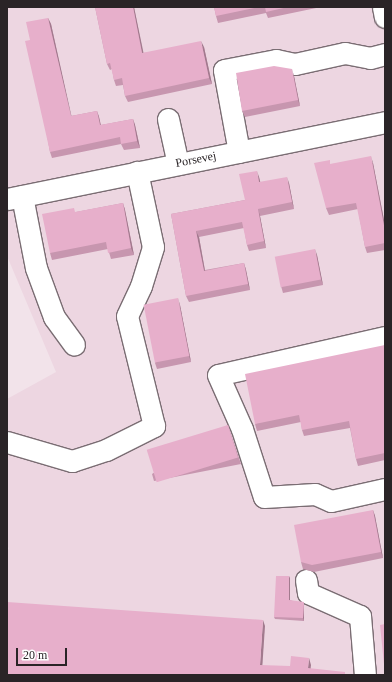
<!DOCTYPE html>
<html>
<head>
<meta charset="utf-8">
<style>
  body { margin:0 }
  #map { position:relative; width:392px; height:682px; overflow:hidden; background:#f2e3ea; font-family:Georgia,serif }
  div>[style] { position:absolute }
  [style*='--x'] { left:calc(var(--x)*1px); top:calc(var(--y)*1px); width:calc(var(--w)*1px); rotate:calc(var(--a)*1deg) }
  .built>* { inset:0; background:#edd6e1 }
  .roads { filter:drop-shadow(1px 0 #7a6d73) drop-shadow(-1px 0 #7a6d73) drop-shadow(0 1px #7a6d73) drop-shadow(0 -1px #7a6d73) }
  .minor>* { height:21px; margin:-10.5px; padding:0 10.5px; transform-origin:10.5px; border-radius:10.5px; background:#fff }
  .wall>* { inset:0; background:#c796af }
  .shaded-wall>* { inset:0; background:#a27a8e }
  .building>* { inset:0; background:#e7afcb; transform-origin:0 0 }
  span { translate:-50% -50%; white-space:nowrap; text-align:center; line-height:1.15; -webkit-text-stroke:3px #fff; paint-order:stroke }
  .street-label { font-size:12px; color:#2a2427 }
  .frame { position:absolute; inset:0; border:8px solid #2a2427; pointer-events:none }
  .scale { position:absolute; left:16px; top:648px; width:51px; height:18px; box-sizing:border-box; border:2px solid #2a2427; border-top:0; padding-left:5px; font-size:12px; line-height:14px; white-space:nowrap; color:#2a2427; -webkit-text-stroke:3px #fff; paint-order:stroke }
</style>
</head>
<body>
<div id="map">
  <div class="built">
    <div style="clip-path:polygon(7px 7px,385px 7px,385px 675px,7px 675px,7px 550px,9px 549px,7px 544px,7px 399px,56px 372px,7px 256px)"></div>
  </div>
  <div class="roads">
    <div class="minor">
      <div style="--x:383;--y:7;--w:10;--a:79"></div>
      <div style="--x:168;--y:119;--w:46;--a:77.5"></div>
      <div style="--x:239;--y:152;--w:83;--a:-100.4"></div>
      <div style="--x:224;--y:70;--w:53;--a:-10.9"></div>
      <div style="--x:276;--y:60;--w:19;--a:12"></div>
      <div style="--x:295;--y:64;--w:51;--a:-12.4"></div>
      <div style="--x:345;--y:53;--w:25;--a:11"></div>
      <div style="--x:370;--y:58;--w:16;--a:-15"></div>
      <div style="--x:22;--y:196;--w:73;--a:79"></div>
      <div style="--x:36;--y:268;--w:52;--a:69.8"></div>
      <div style="--x:54;--y:317;--w:34;--a:54"></div>
      <div style="--x:7;--y:199;--w:386;--a:-11.5"></div>
      <div style="--x:385;--y:337;--w:171;--a:167.2"></div>
      <div style="--x:218;--y:375;--w:59;--a:66"></div>
      <div style="--x:242;--y:429;--w:71;--a:72.1"></div>
      <div style="--x:264;--y:497;--w:51;--a:-3.4"></div>
      <div style="--x:315;--y:494;--w:17;--a:24"></div>
      <div style="--x:331;--y:501;--w:55;--a:-12.5"></div>
      <div style="--x:7;--y:442;--w:68;--a:16.3"></div>
      <div style="--x:72;--y:461;--w:36;--a:-18"></div>
      <div style="--x:106;--y:450;--w:54;--a:-26.6"></div>
      <div style="--x:154;--y:426;--w:113;--a:-103.8"></div>
      <div style="--x:127;--y:316;--w:33;--a:-65"></div>
      <div style="--x:141;--y:286;--w:41;--a:-72.9"></div>
      <div style="--x:153;--y:247;--w:77;--a:-102"></div>
      <div style="--x:306;--y:580;--w:13;--a:81"></div>
      <div style="--x:308;--y:593;--w:57;--a:23.9"></div>
      <div style="--x:360;--y:616;--w:59;--a:85.2"></div>
    </div>
  </div>
  <div class="wall">
    <div style="clip-path:polygon(95px 7px,134px 7px,143px 53px,204px 47px,212px 84px,128px 102px,125px 96px,123px 85px,116px 86px,114px 80px,112px 69px,110px 70px,107px 64px)"></div>
    <div style="clip-path:polygon(214px 7px,321px 7px,268px 18px,266px 13px,218px 23px,216px 16px)"></div>
    <div style="clip-path:polygon(48px 18px,51px 24px,71px 116px,97px 111px,99px 117px,101px 125px,133px 119px,135px 125px,140px 148px,124px 150px,121px 144px,52px 158px,50px 152px,30px 40px)"></div>
    <div style="clip-path:polygon(294px 76px,300px 106px,245px 117px,242px 111px)"></div>
    <div style="clip-path:polygon(373px 163px,385px 225px,385px 250px,367px 253px,365px 247px,358px 209px,329px 215px,326px 208px,331px 164px)"></div>
    <div style="clip-path:polygon(259px 177px,260px 182px,289px 183px,294px 209px,260px 216px,266px 248px,249px 251px,247px 245px,244px 228px,199px 237px,205px 270px,244px 263px,246px 270px,250px 290px,189px 302px,186px 296px,171px 214px,245px 200px)"></div>
    <div style="clip-path:polygon(123px 203px,125px 210px,134px 255px,111px 259px,108px 249px,52px 260px,50px 253px,76px 212px)"></div>
    <div style="clip-path:polygon(317px 255px,323px 285px,283px 293px,281px 286px)"></div>
    <div style="clip-path:polygon(180px 305px,191px 362px,157px 369px,155px 363px)"></div>
    <div style="clip-path:polygon(385px 345px,385px 460px,358px 466px,356px 459px,350px 428px,304px 436px,302px 430px,301px 422px,257px 431px,255px 424px)"></div>
    <div style="clip-path:polygon(228px 425px,241px 464px,154px 481px,152px 474px)"></div>
    <div style="clip-path:polygon(373px 510px,375px 516px,383px 558px,314px 572px,303px 569px,301px 562px)"></div>
    <div style="clip-path:polygon(290px 578px,290px 600px,304px 605px,304px 621px,275px 619px,274px 617px)"></div>
  </div>
  <div class="shaded-wall">
    <div style="clip-path:polygon(133px 7px,134px 7px,145px 60px,142px 53px)"></div>
    <div style="clip-path:polygon(48px 18px,51px 24px,73px 123px,71px 116px)"></div>
    <div style="clip-path:polygon(201px 41px,204px 47px,212px 84px,209px 78px)"></div>
    <div style="clip-path:polygon(292px 69px,294px 76px,300px 106px,298px 100px)"></div>
    <div style="clip-path:polygon(97px 111px,99px 117px,102px 132px,100px 125px)"></div>
    <div style="clip-path:polygon(133px 119px,135px 125px,140px 148px,137px 141px)"></div>
    <div style="clip-path:polygon(371px 156px,373px 163px,385px 225px,385px 231px)"></div>
    <div style="clip-path:polygon(257px 171px,259px 177px,262px 189px,259px 182px)"></div>
    <div style="clip-path:polygon(287px 177px,289px 183px,294px 209px,292px 202px)"></div>
    <div style="clip-path:polygon(123px 203px,125px 210px,134px 255px,131px 248px)"></div>
    <div style="clip-path:polygon(258px 209px,260px 216px,266px 248px,264px 241px)"></div>
    <div style="clip-path:polygon(196px 231px,199px 237px,206px 277px,204px 271px)"></div>
    <div style="clip-path:polygon(315px 249px,317px 255px,323px 285px,321px 279px)"></div>
    <div style="clip-path:polygon(244px 263px,246px 270px,250px 290px,248px 284px)"></div>
    <div style="clip-path:polygon(178px 298px,180px 305px,191px 362px,189px 356px)"></div>
    <div style="clip-path:polygon(373px 510px,375px 516px,383px 558px,381px 552px)"></div>
    <div style="clip-path:polygon(289px 576px,290px 578px,290px 602px,289px 600px)"></div>
    <div style="clip-path:polygon(304px 602px,304px 621px,303px 618px)"></div>
    <div style="clip-path:polygon(263px 620px,265px 626px,262px 671px,260px 665px)"></div>
    <div style="clip-path:polygon(309px 658px,311px 665px,310px 674px,308px 668px)"></div>
  </div>
  <div class="building">
    <div style="clip-path:polygon(95px 7px,133px 7px,142px 53px,201px 41px,209px 78px,125px 96px,122px 78px,114px 80px,110px 63px,107px 64px)"></div>
    <div style="clip-path:polygon(214px 7px,259px 7px,216px 16px)"></div>
    <div style="clip-path:polygon(265px 7px,288px 7px,266px 12px)"></div>
    <div style="clip-path:polygon(48px 18px,71px 116px,97px 111px,100px 125px,133px 119px,137px 141px,121px 144px,120px 137px,50px 152px,25px 41px,30px 40px,26px 22px)"></div>
    <div style="clip-path:polygon(274px 66px,292px 69px,298px 100px,242px 111px,236px 73px)"></div>
    <div style="clip-path:polygon(371px 156px,385px 231px,385px 243px,365px 247px,356px 203px,326px 208px,314px 163px,330px 160px,330px 164px)"></div>
    <div style="clip-path:polygon(257px 171px,259px 182px,287px 177px,292px 202px,258px 209px,264px 241px,247px 245px,242px 222px,196px 231px,204px 271px,244px 263px,248px 284px,186px 296px,171px 214px,245px 200px,239px 174px)"></div>
    <div style="clip-path:polygon(123px 203px,131px 248px,108px 253px,106px 242px,50px 253px,42px 214px,74px 208px,75px 212px)"></div>
    <div style="left:315px;top:249px;width:31px;height:41px;rotate:79deg"></div>
    <div style="left:178px;top:298px;width:59px;height:35px;rotate:79deg"></div>
    <div style="clip-path:polygon(385px 345px,385px 453px,356px 459px,349px 421px,302px 430px,299px 415px,255px 424px,245px 374px)"></div>
    <div style="left:228px;top:425px;width:34px;height:85px;rotate:73deg"></div>
    <div style="clip-path:polygon(373px 510px,381px 552px,312px 565px,301px 562px,294px 525px)"></div>
    <div style="clip-path:polygon(276px 576px,289px 576px,289px 600px,304px 602px,303px 618px,274px 617px)"></div>
    <div style="clip-path:polygon(7px 602px,263px 620px,260px 665px,290px 666px,291px 656px,309px 658px,308px 668px,345px 672px,345px 675px,7px 675px)"></div>
    <div style="clip-path:polygon(385px 624px,385px 674px,380px 625px)"></div>
  </div>
  <div class="street-label">
    <span style="left:196px;top:160px;rotate:-11deg">Porsevej</span>
  </div>
  <div class="frame"></div>
  <div class="scale">20 m</div>
</div>
</body>
</html>
